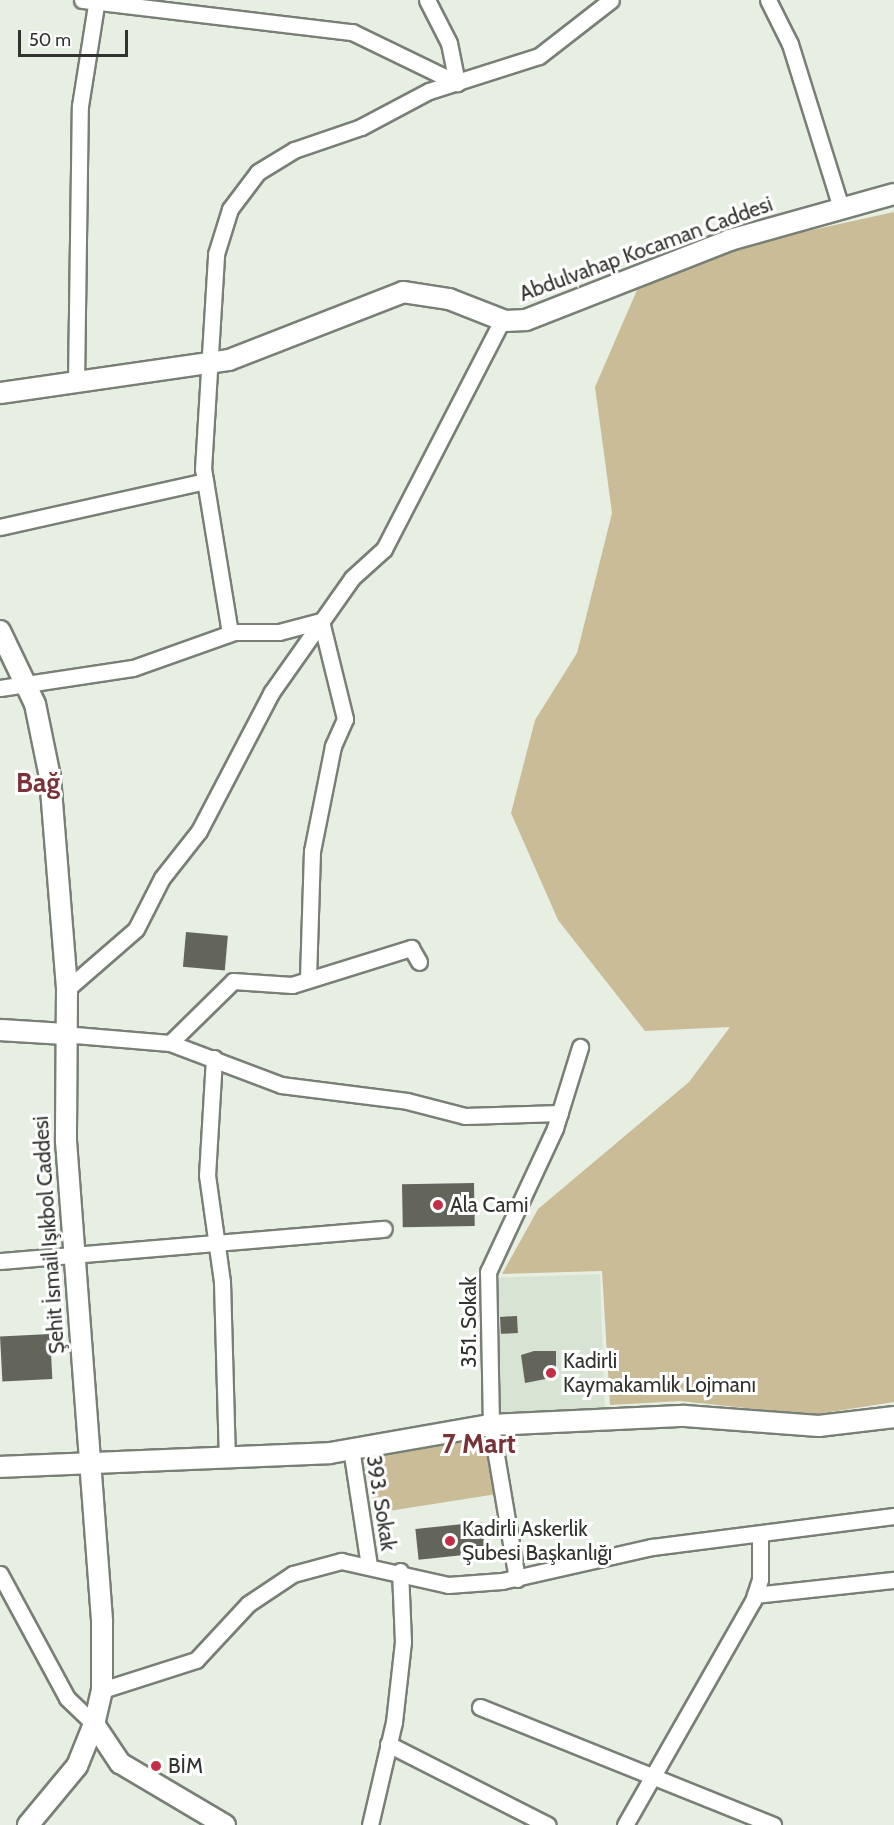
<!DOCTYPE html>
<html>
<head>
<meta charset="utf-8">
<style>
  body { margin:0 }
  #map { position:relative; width:894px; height:1825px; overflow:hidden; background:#e7efe3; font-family:Cabin,sans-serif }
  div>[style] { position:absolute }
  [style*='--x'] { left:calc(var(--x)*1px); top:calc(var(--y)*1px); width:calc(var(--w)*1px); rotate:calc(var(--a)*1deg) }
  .built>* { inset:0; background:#d8e4d3; transform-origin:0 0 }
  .green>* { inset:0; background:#cbbc98; transform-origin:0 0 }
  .building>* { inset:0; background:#64655a; transform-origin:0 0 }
  .roads { filter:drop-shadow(2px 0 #788075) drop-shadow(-2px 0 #788075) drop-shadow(0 2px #788075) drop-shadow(0 -2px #788075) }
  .minor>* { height:15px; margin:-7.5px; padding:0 7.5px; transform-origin:7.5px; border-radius:7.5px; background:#fff }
  .tertiary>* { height:20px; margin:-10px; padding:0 10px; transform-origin:10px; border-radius:10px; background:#fff }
  .dots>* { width:16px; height:16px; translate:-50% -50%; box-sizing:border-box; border:3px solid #fff; border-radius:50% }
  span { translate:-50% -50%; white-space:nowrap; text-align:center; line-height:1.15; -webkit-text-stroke:6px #fff; paint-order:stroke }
  .street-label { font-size:21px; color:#30332e }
  .poi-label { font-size:21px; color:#30332e }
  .left { translate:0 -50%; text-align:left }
  .district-label { font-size:27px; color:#7a3239; font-weight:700 }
  .scale { position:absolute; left:18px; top:30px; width:110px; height:27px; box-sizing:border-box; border:3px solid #30332e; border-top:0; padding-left:8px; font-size:18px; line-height:21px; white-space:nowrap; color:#30332e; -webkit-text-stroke:4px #fff; paint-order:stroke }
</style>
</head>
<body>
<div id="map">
  <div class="built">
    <div style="left:600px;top:1274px;width:138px;height:107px;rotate:88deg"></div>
  </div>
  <div class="green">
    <div style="clip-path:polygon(894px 212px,894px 1402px,811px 1415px,680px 1401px,610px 1405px,602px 1271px,502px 1274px,538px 1209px,689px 1082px,730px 1027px,645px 1031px,558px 920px,511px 813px,535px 720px,577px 653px,612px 513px,595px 387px,637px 290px,734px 247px)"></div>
    <div style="left:491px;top:1425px;width:69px;height:129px;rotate:81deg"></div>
  </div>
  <div class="building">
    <div style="left:186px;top:932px;width:42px;height:35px;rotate:5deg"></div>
    <div style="left:474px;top:1183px;width:43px;height:72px;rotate:89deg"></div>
    <div style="left:517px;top:1316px;width:17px;height:17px;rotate:87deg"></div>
    <div style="left:50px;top:1334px;width:45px;height:50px;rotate:87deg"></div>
    <div style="clip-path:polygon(534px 1351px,556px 1351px,556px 1377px,525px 1383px,521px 1355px)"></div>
    <div style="left:482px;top:1522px;width:31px;height:67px;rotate:84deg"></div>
  </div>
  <div class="roads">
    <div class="minor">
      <div style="--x:82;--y:0;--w:272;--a:6.8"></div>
      <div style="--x:352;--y:32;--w:117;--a:25.9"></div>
      <div style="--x:427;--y:0;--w:48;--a:62.9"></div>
      <div style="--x:449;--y:43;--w:41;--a:78.7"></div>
      <div style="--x:768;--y:0;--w:49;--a:63.4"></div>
      <div style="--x:790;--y:44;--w:172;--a:72.7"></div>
      <div style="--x:76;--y:383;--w:277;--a:-89.2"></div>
      <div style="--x:80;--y:106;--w:102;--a:-81"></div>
      <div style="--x:0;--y:527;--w:210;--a:-12.6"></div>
      <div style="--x:230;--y:633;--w:166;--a:-99.3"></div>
      <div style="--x:203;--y:469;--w:215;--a:-86.5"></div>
      <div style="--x:216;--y:254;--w:47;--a:-72.7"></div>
      <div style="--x:230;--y:209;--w:46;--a:-52.9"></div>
      <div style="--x:258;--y:172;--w:42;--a:-31.4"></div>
      <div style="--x:294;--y:150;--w:71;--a:-18.9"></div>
      <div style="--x:361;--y:127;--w:77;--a:-27.9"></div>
      <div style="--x:429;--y:91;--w:115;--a:-17.7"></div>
      <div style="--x:539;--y:56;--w:91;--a:-37.9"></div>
      <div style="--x:0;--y:688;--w:134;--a:-8.6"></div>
      <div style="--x:133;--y:668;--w:107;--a:-19.6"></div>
      <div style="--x:234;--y:632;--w:45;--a:0"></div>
      <div style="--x:279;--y:632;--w:43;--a:-14.7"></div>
      <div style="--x:321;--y:621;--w:101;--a:76.2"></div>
      <div style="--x:345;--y:719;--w:30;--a:114"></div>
      <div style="--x:333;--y:746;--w:107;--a:101.3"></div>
      <div style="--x:312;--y:851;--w:127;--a:91.8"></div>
      <div style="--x:67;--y:989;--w:91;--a:-41"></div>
      <div style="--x:136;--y:929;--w:57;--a:-63"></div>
      <div style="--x:162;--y:878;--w:60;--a:-51.8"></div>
      <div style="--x:199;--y:831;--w:156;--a:-62.4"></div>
      <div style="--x:271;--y:693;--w:141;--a:-54.8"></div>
      <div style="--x:352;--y:578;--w:43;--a:-42.2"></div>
      <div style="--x:384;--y:549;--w:258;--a:-62.7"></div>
      <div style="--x:63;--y:1034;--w:107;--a:4.8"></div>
      <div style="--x:170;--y:1043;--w:119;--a:20.7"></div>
      <div style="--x:281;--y:1085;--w:127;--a:7.2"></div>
      <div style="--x:407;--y:1101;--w:60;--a:14.5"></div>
      <div style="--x:465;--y:1116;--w:95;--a:-1.8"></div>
      <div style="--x:170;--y:1043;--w:88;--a:-44.5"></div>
      <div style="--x:233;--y:981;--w:59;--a:3.9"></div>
      <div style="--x:292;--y:985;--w:125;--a:-17.3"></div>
      <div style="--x:411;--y:948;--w:16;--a:60"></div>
      <div style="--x:214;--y:1058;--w:117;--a:93.4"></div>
      <div style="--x:207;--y:1175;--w:108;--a:82"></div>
      <div style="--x:222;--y:1282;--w:177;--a:88.4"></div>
      <div style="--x:0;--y:1261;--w:385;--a:-4.8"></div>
      <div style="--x:351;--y:1448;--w:118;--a:81.3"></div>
      <div style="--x:0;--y:1574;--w:141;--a:61.6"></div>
      <div style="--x:67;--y:1698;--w:37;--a:44"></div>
      <div style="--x:517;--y:1579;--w:156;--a:-99.6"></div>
      <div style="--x:491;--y:1425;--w:153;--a:-91.1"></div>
      <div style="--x:488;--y:1272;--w:159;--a:-65"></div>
      <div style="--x:555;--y:1128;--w:85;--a:-72.8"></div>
      <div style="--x:755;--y:1595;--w:140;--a:-6.2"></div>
      <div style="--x:102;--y:1690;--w:99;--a:-17.7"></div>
      <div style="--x:196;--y:1660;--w:76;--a:-47.1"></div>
      <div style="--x:248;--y:1604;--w:54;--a:-33.7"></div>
      <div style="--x:293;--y:1574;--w:50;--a:-15.2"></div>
      <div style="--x:341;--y:1561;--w:110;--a:12.6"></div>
      <div style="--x:448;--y:1585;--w:54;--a:-4.2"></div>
      <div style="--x:502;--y:1581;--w:154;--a:-12.8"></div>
      <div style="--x:652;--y:1547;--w:244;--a:-7.3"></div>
      <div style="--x:480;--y:1707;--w:316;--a:21.9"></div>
      <div style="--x:388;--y:1744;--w:179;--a:26.9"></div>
      <div style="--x:370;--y:1825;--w:106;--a:-76.9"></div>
      <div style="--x:394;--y:1722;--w:81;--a:-83.6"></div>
      <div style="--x:403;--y:1642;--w:71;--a:-92.4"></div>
      <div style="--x:625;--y:1825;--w:258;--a:-60.3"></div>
      <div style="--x:753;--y:1601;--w:23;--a:-72"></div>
      <div style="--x:760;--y:1579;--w:42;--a:-90"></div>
    </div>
    <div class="tertiary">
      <div style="--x:0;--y:393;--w:231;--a:-8.2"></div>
      <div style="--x:229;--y:360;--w:187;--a:-21.3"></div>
      <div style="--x:403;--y:292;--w:47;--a:8.7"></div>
      <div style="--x:449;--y:299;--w:60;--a:21.4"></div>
      <div style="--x:505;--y:321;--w:21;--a:-3"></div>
      <div style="--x:526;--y:320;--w:219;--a:-21.4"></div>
      <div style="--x:730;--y:240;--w:170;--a:-15.7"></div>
      <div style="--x:0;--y:631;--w:81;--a:64.4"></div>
      <div style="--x:35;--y:704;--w:75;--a:78.4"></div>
      <div style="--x:50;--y:777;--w:213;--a:85.4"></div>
      <div style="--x:67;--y:989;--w:152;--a:90.4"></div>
      <div style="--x:66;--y:1141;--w:482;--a:85.7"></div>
      <div style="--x:102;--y:1622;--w:68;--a:90"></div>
      <div style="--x:102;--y:1690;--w:35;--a:103"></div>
      <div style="--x:94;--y:1724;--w:45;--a:112"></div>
      <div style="--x:77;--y:1766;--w:77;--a:129.7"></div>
      <div style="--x:0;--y:1030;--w:63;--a:3.6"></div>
      <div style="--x:0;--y:1467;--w:330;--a:-2.4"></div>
      <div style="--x:330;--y:1453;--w:163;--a:-9.9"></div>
      <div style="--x:491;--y:1425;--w:194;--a:-2.7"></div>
      <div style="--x:685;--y:1416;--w:134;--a:4.3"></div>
      <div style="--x:819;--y:1426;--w:76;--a:-6.8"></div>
      <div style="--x:94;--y:1724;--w:47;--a:56.3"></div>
      <div style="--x:120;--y:1763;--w:122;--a:30.6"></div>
    </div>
  </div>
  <div class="dots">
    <div style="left:438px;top:1205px;background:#c13047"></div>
    <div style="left:551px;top:1373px;background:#c13047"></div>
    <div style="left:450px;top:1541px;background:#c13047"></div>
    <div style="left:156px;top:1766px;background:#c13047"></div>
  </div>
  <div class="street-label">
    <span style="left:646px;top:249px;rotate:-20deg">Abdulvahap Kocaman Caddesi</span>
    <span style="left:49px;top:1235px;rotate:-94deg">Şehit İsmail Işıkbol Caddesi</span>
    <span style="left:469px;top:1322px;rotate:-90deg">351. Sokak</span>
    <span style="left:381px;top:1503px;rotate:81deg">393. Sokak</span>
  </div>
  <div class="poi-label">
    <span class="left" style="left:450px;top:1205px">Ala Cami</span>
    <span class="left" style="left:563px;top:1373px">Kadirli<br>Kaymakamlık Lojmanı</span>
    <span class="left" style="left:462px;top:1541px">Kadirli Askerlik<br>Şubesi Başkanlığı</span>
    <span class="left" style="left:168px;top:1766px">BİM</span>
  </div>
  <div class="district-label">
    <span style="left:38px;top:783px">Bağ</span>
    <span style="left:479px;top:1444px">7 Mart</span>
  </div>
  <div class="scale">50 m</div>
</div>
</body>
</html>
